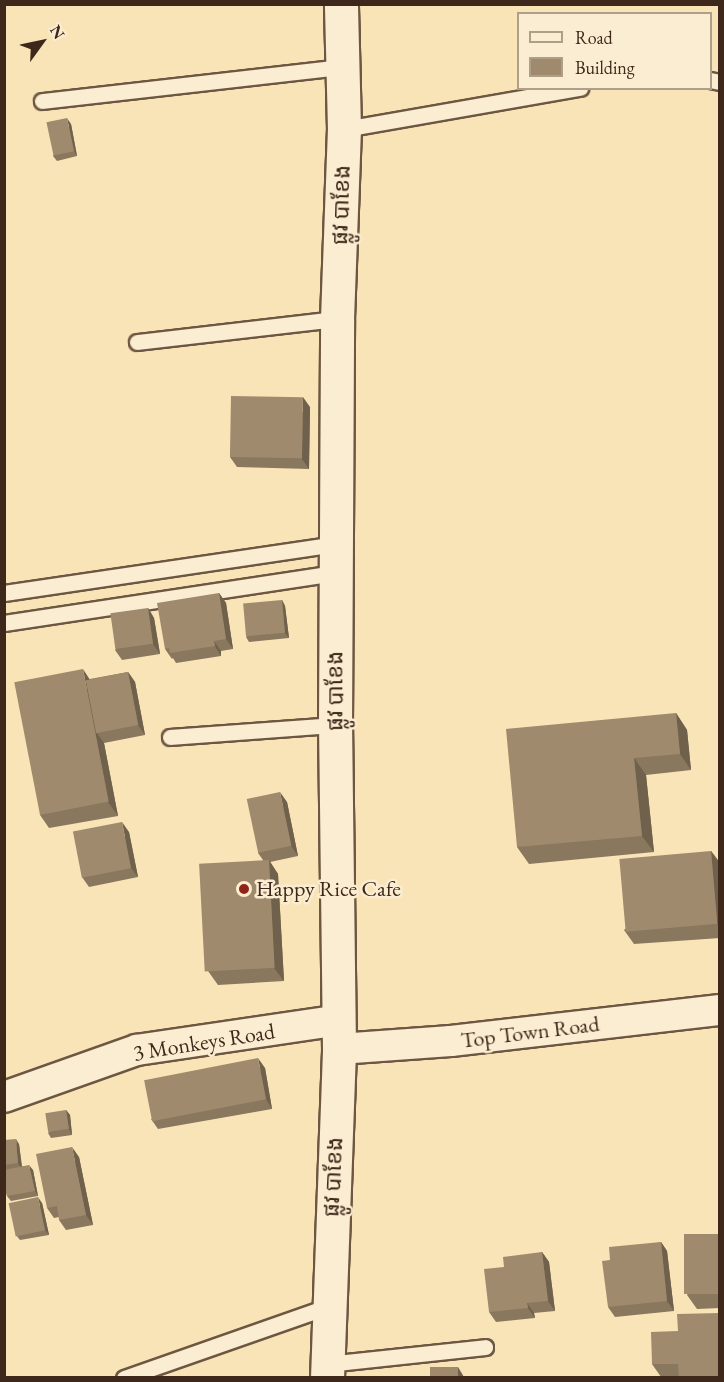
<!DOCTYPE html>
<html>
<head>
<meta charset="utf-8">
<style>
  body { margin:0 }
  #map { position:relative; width:724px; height:1382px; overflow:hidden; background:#f9e4b8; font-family:"EB Garamond","Noto Sans Khmer",serif }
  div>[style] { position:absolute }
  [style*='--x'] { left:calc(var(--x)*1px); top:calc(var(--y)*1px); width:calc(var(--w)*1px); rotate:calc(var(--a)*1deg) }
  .roads { filter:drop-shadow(2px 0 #6d5742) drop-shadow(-2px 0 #6d5742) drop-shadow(0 2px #6d5742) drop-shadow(0 -2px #6d5742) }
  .service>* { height:15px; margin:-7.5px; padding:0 7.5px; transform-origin:7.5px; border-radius:7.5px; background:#fbedd1 }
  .minor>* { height:30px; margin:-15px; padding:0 15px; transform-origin:15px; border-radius:15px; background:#fbedd1 }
  .tertiary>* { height:33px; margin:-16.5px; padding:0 16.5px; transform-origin:16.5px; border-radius:16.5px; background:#fbedd1 }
  .wall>* { inset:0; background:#89775e }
  .shaded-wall>* { inset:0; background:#6f614c }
  .building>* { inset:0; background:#9f8a6d; transform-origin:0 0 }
  .dots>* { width:16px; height:16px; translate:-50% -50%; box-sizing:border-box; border:3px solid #fbedd1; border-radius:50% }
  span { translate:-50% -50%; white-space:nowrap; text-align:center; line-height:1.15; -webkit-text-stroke:5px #fbedd1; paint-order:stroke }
  .street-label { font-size:22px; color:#3e281b }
  .poi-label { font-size:22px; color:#3e281b }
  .left { translate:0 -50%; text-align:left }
  .frame { position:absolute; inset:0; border:6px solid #3e281b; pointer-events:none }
  .legend { position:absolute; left:517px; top:12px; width:195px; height:78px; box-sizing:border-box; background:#fbedd1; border:2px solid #af9e88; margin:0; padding:8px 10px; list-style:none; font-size:18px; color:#3e281b }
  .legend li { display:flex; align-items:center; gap:12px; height:30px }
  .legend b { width:30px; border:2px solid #af9e88 }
  .north { position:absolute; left:12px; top:12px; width:60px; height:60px; -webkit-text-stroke:4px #fbedd1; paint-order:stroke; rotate:57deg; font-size:16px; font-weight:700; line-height:24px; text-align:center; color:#3e281b }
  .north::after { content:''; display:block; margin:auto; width:21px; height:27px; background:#3e281b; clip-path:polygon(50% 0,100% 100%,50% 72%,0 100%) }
</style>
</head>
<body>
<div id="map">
  <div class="roads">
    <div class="service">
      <div style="--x:710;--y:80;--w:10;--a:11"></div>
      <div style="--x:42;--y:101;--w:301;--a:-6.5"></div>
      <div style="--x:344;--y:129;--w:240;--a:-9.9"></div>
      <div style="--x:137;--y:342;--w:201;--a:-6.6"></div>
      <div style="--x:4;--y:593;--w:336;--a:-8.4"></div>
      <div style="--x:4;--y:623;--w:336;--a:-8.6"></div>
      <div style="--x:170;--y:737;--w:165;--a:-4.2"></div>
      <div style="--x:327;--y:1364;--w:159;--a:-6.1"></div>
      <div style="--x:124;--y:1378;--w:215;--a:-19.3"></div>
    </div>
    <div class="minor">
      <div style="--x:339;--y:1049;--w:112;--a:-4.1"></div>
      <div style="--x:451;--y:1041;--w:271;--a:-6.6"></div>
      <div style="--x:4;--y:1097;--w:141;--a:-19.5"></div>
      <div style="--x:137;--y:1050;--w:204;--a:-8.4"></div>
    </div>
    <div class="tertiary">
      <div style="--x:327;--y:1378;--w:329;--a:-87.9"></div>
      <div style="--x:339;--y:1049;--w:324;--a:-90.7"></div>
      <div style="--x:335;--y:725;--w:406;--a:-89.7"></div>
      <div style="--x:337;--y:319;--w:190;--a:-87.9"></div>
      <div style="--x:344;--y:129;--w:125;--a:-91.4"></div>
    </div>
  </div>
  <div class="wall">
    <div style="clip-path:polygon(71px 124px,77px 156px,57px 161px,53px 156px)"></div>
    <div style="clip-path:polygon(310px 407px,309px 469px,237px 467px,230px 457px)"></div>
    <div style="clip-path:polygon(219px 593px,226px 603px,233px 649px,221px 651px,221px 656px,176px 663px,173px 658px,172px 659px,165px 649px)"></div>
    <div style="clip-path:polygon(282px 600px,285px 606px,289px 638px,249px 642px,246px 637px)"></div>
    <div style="clip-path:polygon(148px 608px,154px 618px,160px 654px,122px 660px,115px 650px)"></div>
    <div style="clip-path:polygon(128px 672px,135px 682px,145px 735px,104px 743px,118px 816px,49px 828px,40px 815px,90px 679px)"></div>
    <div style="clip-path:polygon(676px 713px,687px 730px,691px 770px,646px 775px,654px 852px,529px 864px,517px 847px)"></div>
    <div style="clip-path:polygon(287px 802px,298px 856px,270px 862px,278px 874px,284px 981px,218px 985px,208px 971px,263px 860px,258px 853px)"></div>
    <div style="clip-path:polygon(129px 832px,138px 877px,89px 887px,82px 877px)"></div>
    <div style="clip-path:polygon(711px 851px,720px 863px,720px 938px,634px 944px,624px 930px)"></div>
    <div style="clip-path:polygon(265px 1068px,272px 1109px,158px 1129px,151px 1119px)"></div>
    <div style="clip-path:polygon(66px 1110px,70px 1115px,72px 1135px,51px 1138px,48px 1133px)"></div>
    <div style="clip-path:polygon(4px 1140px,19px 1144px,22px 1166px,33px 1170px,38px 1196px,11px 1201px,7px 1196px,4px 1184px)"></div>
    <div style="clip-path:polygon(79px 1157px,93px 1225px,66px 1230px,59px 1220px,59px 1217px,54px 1218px,47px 1208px)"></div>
    <div style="clip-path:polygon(42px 1203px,49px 1235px,20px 1240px,16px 1235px)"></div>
    <div style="clip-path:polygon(720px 1234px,720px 1308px,697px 1309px,687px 1295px)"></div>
    <div style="clip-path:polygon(661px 1242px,667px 1251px,674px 1311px,615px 1317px,608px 1307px,610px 1260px)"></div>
    <div style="clip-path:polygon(542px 1252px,549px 1262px,555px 1311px,534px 1313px,535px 1318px,496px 1322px,489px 1312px,504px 1267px)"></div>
    <div style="clip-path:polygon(678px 1331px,720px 1377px,661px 1377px,652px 1364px)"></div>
  </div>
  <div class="shaded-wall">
    <div style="clip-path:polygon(67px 118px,71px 124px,77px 156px,74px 151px)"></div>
    <div style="clip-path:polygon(303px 397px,310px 407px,309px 469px,302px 459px)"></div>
    <div style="clip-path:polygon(219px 593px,226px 603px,233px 649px,226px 639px)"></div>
    <div style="clip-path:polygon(282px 600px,285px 606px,289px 638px,285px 633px)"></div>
    <div style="clip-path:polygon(148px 608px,154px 618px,160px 654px,153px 644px)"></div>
    <div style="clip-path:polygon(214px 641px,221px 651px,221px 656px,215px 646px)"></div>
    <div style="clip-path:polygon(83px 669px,92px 683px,97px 733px,104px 743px,118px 816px,108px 802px)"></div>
    <div style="clip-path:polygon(128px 672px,135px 682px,145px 735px,138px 725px)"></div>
    <div style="clip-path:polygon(676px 713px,687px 730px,691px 770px,680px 754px)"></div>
    <div style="clip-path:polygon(634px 758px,646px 775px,654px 852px,642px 836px)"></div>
    <div style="clip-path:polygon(280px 792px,287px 802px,298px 856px,291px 846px)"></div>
    <div style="clip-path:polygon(122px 822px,129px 832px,138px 877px,131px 868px)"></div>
    <div style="clip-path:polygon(711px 851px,720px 863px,720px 928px,717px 924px)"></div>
    <div style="clip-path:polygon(269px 860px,278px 874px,284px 981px,274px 968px)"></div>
    <div style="clip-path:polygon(258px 1058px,265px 1068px,272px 1109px,266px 1099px)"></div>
    <div style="clip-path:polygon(66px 1110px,70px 1115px,72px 1135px,69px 1129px)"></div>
    <div style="clip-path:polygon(16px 1139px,19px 1144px,22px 1169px,18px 1163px)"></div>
    <div style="clip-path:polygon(72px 1147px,79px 1157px,93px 1225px,86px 1215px)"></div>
    <div style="clip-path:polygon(29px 1165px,33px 1170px,38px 1196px,35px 1191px)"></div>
    <div style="clip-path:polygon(38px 1197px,42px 1203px,49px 1235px,45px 1230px)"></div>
    <div style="clip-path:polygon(661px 1242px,667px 1251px,674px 1311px,667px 1301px)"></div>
    <div style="clip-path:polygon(542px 1252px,549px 1262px,555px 1311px,548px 1301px)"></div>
    <div style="clip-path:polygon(527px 1303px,534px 1313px,535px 1318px,528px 1308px)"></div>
    <div style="clip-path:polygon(458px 1367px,464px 1377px,458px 1377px)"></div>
  </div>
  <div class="building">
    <div style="left:67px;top:118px;width:34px;height:21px;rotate:78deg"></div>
    <div style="left:231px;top:396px;width:72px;height:61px;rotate:1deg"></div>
    <div style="clip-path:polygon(219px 593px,226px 639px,214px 641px,215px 646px,170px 653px,169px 648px,165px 649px,157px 603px)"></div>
    <div style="left:282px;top:600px;width:33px;height:39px;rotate:85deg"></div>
    <div style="left:148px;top:608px;width:36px;height:38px;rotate:82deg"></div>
    <div style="left:83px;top:669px;width:135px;height:70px;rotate:79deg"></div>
    <div style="left:128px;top:672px;width:54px;height:43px;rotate:79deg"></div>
    <div style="clip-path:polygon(676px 713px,680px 754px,634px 758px,642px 836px,517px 847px,506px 729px)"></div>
    <div style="left:280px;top:792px;width:55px;height:34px;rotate:78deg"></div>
    <div style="left:122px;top:822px;width:47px;height:50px;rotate:79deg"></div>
    <div style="left:711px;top:851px;width:73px;height:92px;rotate:85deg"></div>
    <div style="left:269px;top:860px;width:108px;height:70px;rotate:87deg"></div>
    <div style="left:258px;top:1058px;width:42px;height:116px;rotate:79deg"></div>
    <div style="left:66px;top:1110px;width:19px;height:21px;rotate:81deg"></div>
    <div style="clip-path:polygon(16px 1139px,18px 1163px,4px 1165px,4px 1140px)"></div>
    <div style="clip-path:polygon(72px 1147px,86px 1215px,59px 1220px,57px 1206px,47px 1208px,36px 1154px)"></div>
    <div style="clip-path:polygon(29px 1165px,35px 1191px,7px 1196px,4px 1184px,4px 1170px)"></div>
    <div style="left:38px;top:1197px;width:34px;height:30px;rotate:78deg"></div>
    <div style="left:720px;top:1234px;width:60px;height:36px;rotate:90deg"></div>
    <div style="clip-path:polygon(661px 1242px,667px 1301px,608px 1307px,602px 1261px,610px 1260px,609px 1247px)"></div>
    <div style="clip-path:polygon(542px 1252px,548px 1301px,527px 1303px,528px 1308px,489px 1312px,484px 1269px,504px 1267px,503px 1257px)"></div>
    <div style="clip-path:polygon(720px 1313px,720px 1377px,679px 1377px,678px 1364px,652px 1364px,651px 1332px,678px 1331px,677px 1314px)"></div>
    <div style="left:430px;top:1367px;width:28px;height:10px"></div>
  </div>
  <div class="dots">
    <div style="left:244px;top:889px;background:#8f2418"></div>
  </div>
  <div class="street-label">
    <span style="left:341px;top:205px;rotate:-88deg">ផ្លូវ បាខែង</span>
    <span style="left:335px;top:691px;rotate:-90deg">ផ្លូវ បាខែង</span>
    <span style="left:530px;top:1032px;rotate:-7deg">Top Town Road</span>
    <span style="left:204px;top:1042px;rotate:-9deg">3 Monkeys Road</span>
    <span style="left:333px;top:1177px;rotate:-87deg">ផ្លូវ បាខែង</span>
  </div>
  <div class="poi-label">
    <span class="left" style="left:256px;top:889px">Happy Rice Cafe</span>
  </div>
  <div class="frame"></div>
  <ul class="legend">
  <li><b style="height:8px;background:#fbedd1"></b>Road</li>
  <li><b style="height:16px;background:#9f8a6d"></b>Building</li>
  </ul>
  <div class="north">N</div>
</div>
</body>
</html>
